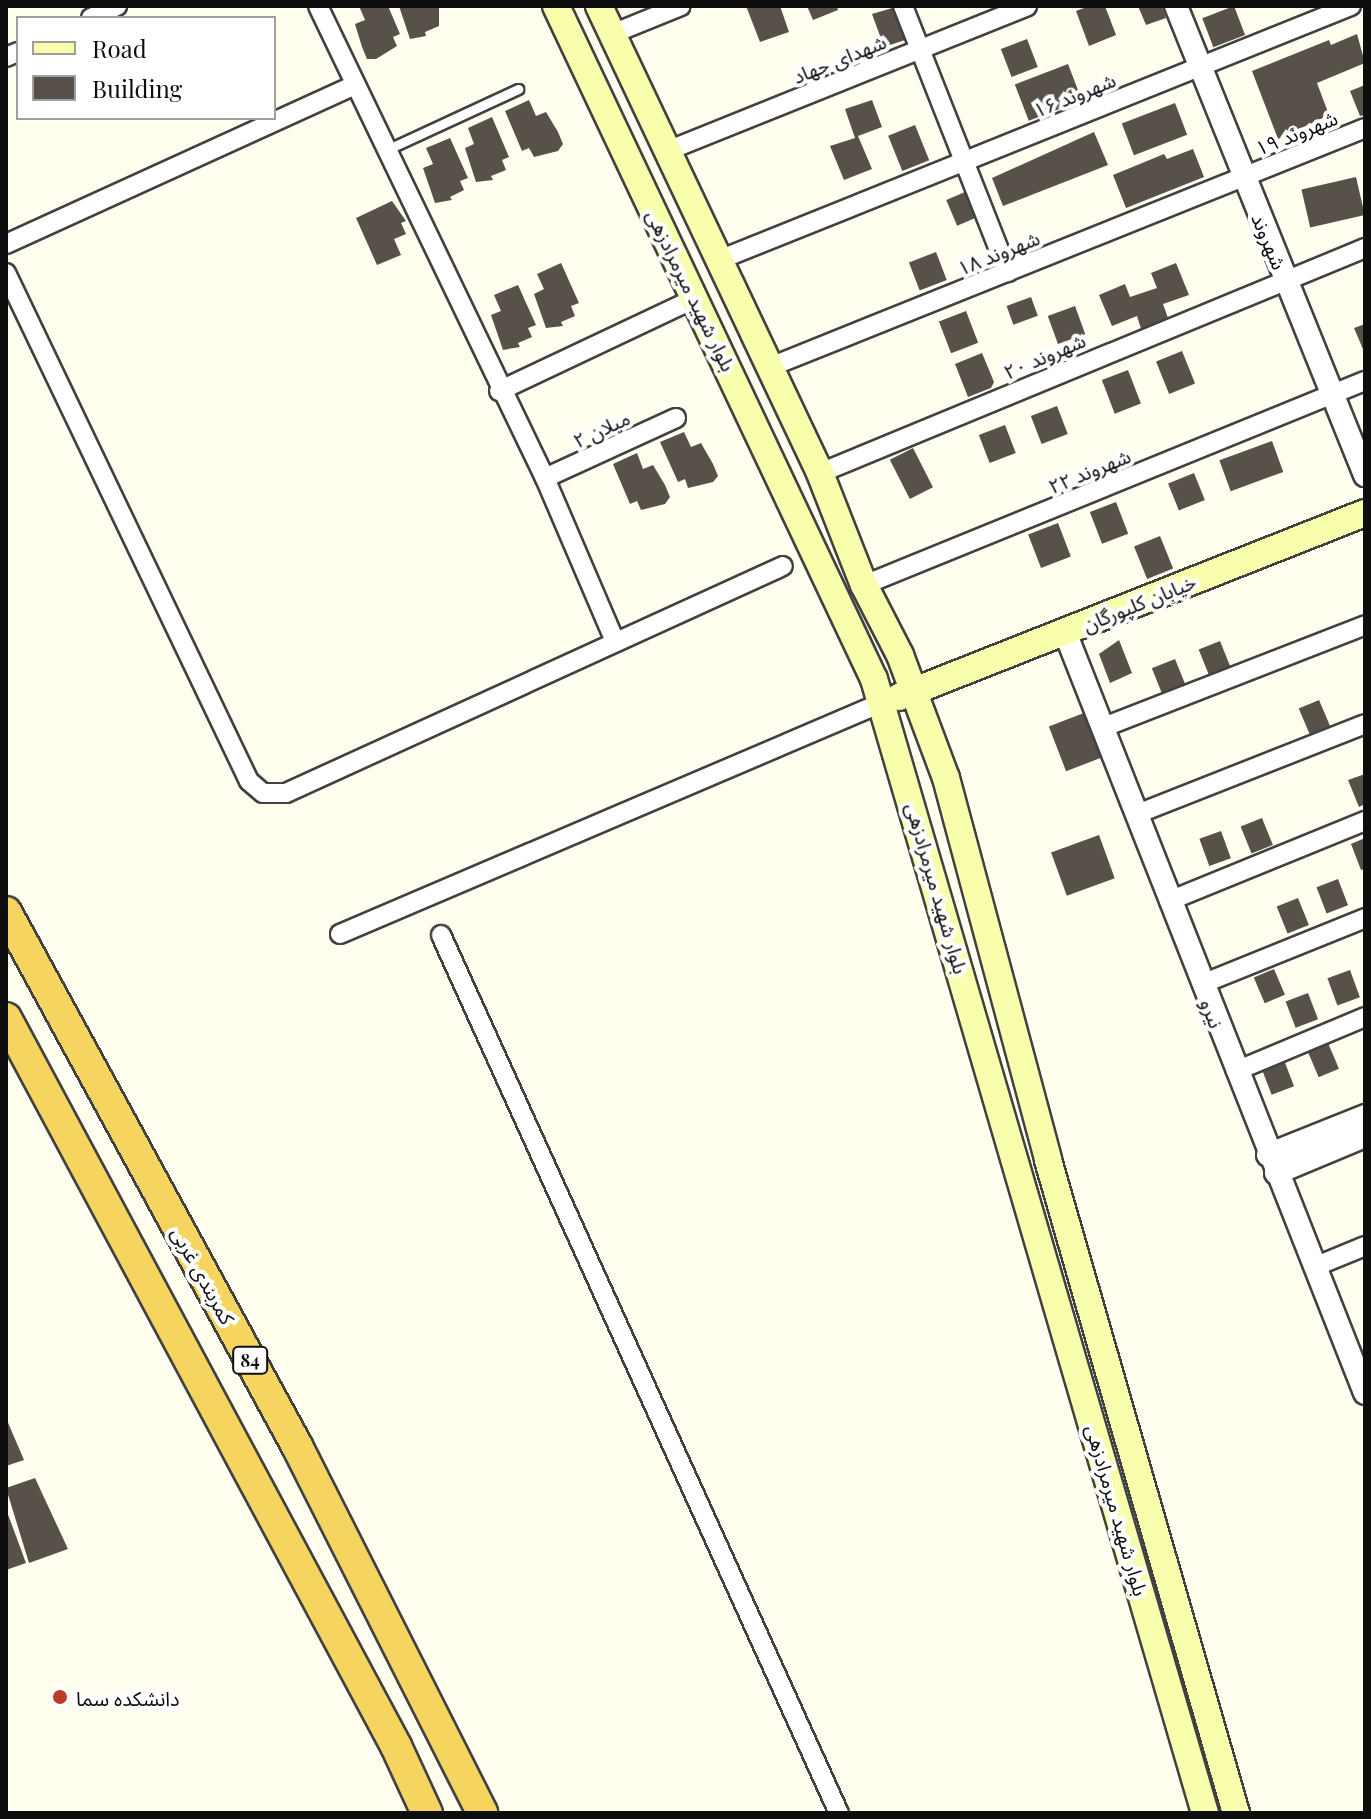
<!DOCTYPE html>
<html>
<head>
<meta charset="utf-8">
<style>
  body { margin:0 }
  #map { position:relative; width:1371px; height:1819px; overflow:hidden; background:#fffeef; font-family:"Playfair Display","Noto Sans Arabic",serif }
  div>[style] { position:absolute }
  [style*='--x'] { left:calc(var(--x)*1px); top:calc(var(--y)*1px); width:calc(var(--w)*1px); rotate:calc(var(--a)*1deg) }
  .building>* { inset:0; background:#57514a; transform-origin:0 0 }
  .roads { filter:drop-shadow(2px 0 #414141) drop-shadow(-2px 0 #414141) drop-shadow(0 2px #414141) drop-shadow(0 -2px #414141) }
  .service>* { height:9px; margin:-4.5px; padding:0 4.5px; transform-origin:4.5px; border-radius:4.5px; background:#fff }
  .minor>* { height:18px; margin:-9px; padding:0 9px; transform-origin:9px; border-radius:9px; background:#fff }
  .tertiary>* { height:22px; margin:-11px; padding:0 11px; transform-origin:11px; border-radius:11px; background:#fff }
  .secondary>* { height:26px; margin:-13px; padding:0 13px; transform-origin:13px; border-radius:13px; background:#f8feab }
  .trunk>* { height:30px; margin:-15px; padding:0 15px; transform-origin:15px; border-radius:15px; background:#f5d460 }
  .dots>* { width:22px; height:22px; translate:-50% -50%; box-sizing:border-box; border:4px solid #fff; border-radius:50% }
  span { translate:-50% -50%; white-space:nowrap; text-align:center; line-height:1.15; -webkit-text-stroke:8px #fff; paint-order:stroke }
  .shield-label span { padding:2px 6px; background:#fff; border:2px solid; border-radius:6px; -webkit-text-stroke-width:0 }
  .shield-label { font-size:18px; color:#0e0e0e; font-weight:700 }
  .street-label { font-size:20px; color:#0e0e0e }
  .poi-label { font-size:20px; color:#0e0e0e }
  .left { translate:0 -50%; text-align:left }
  .frame { position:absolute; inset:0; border:8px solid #0e0e0e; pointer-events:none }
  .legend { position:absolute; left:16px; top:16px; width:260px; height:104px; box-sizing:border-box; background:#fff; border:2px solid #9f9f9f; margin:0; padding:10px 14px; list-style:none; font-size:24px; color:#0e0e0e }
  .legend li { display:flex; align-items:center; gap:16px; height:40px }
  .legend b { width:40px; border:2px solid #9f9f9f }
</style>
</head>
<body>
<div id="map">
  <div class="building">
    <div style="clip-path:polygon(359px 6px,388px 6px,400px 34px,393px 37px,397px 46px,376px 59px,367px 59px,362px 47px,355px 24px,365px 20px)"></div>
    <div style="clip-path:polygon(399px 6px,439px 6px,439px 26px,425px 32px,426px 36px,410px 39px)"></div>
    <div style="clip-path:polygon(746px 6px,780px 6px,789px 32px,760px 42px)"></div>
    <div style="clip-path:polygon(807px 6px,837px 6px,838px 10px,813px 20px)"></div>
    <div style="clip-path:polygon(899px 6px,909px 32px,905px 40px,884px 47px,872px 14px)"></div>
    <div style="clip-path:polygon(1089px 6px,1105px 6px,1116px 35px,1089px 46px,1076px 11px)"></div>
    <div style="clip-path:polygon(1138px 6px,1162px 6px,1166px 18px,1146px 25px)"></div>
    <div style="left:1234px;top:6px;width:31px;height:34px;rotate:69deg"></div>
    <div style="clip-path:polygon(1357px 34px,1365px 63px,1317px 83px,1329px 115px,1278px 139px,1252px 71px,1329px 40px,1331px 45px)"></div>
    <div style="left:1027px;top:39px;width:30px;height:28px;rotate:69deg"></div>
    <div style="left:1068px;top:64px;width:39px;height:57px;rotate:69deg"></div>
    <div style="clip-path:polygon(1365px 85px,1365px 115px,1360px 116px,1350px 91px)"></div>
    <div style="clip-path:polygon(529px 100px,536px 116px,546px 112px,558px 132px,563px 144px,558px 151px,534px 157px,529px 148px,522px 151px,505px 111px)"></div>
    <div style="clip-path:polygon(872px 100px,882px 127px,858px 136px,872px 169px,844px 180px,830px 146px,855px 138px,845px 109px)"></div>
    <div style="left:1175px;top:103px;width:34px;height:57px;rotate:69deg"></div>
    <div style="clip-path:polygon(492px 117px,509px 157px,502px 160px,506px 170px,491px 176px,493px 180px,476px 182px,465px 148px,474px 144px,468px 128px)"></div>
    <div style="left:915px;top:125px;width:38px;height:29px;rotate:68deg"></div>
    <div style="clip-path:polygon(1094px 132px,1108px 165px,1003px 206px,992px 178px)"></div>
    <div style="clip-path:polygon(450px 138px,468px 178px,460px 181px,464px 190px,450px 197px,452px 200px,435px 203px,423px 168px,433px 164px,426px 148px)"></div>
    <div style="clip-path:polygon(1193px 149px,1204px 177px,1126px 208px,1113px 175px,1164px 154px,1167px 159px)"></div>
    <div style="left:1356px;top:177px;width:39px;height:56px;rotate:77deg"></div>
    <div style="left:972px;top:189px;width:28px;height:28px;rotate:67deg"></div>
    <div style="clip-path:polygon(392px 201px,406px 221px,401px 223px,406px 234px,394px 239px,401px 255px,377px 265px,356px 218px)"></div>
    <div style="left:936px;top:252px;width:30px;height:29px;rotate:69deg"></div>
    <div style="clip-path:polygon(561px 263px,579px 303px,571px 306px,575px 316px,561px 322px,563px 326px,546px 328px,534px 294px,544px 289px,537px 274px)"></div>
    <div style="clip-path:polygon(1176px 263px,1189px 295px,1163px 304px,1168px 318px,1141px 329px,1137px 316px,1112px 326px,1099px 295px,1125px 284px,1130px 297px,1157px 288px,1151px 273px)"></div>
    <div style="clip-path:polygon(518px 285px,536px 325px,528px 328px,532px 337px,518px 343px,520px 347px,503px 350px,491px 315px,501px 311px,494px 295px)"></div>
    <div style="left:1031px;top:297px;width:20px;height:26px;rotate:70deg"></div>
    <div style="left:1075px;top:306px;width:30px;height:29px;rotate:70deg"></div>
    <div style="left:966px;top:311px;width:34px;height:29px;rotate:69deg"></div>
    <div style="clip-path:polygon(1365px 324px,1365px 354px,1354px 328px)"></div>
    <div style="left:1182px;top:351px;width:35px;height:28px;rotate:68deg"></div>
    <div style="clip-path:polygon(982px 353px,994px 382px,991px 388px,968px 397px,955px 364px)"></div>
    <div style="left:1128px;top:370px;width:36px;height:28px;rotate:69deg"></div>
    <div style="left:1057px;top:406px;width:30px;height:28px;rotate:69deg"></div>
    <div style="left:1005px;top:425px;width:30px;height:28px;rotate:69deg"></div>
    <div style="clip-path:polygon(684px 432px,691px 447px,701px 443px,713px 464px,718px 476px,713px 482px,688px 488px,685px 479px,678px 482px,660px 442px)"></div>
    <div style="left:1272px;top:441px;width:33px;height:56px;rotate:70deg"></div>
    <div style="left:913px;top:448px;width:44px;height:26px;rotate:63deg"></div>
    <div style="clip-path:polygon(637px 453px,643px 469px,653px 465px,665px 485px,670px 497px,665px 504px,641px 510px,637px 501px,630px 504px,613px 464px)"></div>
    <div style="left:1194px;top:473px;width:29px;height:28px;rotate:68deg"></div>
    <div style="left:1116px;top:502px;width:34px;height:28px;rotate:69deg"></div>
    <div style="left:1058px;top:523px;width:36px;height:32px;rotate:69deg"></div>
    <div style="left:1160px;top:536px;width:35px;height:28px;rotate:68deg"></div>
    <div style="clip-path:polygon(1119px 640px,1132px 673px,1110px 683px,1099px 654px)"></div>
    <div style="left:1220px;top:641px;width:29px;height:23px;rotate:68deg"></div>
    <div style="left:1175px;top:659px;width:31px;height:25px;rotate:68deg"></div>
    <div style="left:1319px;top:700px;width:28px;height:22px;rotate:67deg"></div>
    <div style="left:1089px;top:711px;width:48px;height:43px;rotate:69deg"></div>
    <div style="clip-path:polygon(1365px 774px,1365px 804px,1359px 807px,1348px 780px)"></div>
    <div style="left:1262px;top:818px;width:29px;height:23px;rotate:68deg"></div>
    <div style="left:1221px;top:831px;width:29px;height:23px;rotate:70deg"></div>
    <div style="left:1099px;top:835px;width:46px;height:51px;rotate:70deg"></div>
    <div style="clip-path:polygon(1365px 838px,1365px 869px,1361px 870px,1351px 844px)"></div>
    <div style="left:1338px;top:879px;width:28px;height:23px;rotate:69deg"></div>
    <div style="left:1298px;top:898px;width:29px;height:23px;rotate:68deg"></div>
    <div style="left:1274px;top:969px;width:28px;height:22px;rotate:67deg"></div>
    <div style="left:1350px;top:970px;width:29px;height:24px;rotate:70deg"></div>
    <div style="left:1308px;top:993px;width:28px;height:24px;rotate:69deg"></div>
    <div style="left:1328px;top:1043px;width:28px;height:22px;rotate:67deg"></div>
    <div style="left:1284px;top:1060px;width:28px;height:24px;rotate:69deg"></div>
    <div style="clip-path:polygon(6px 1418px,24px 1460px,6px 1466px)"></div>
    <div style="clip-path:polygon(35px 1478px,68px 1549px,29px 1563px,6px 1488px)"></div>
    <div style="clip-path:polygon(6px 1509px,26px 1563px,6px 1570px)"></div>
  </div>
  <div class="roads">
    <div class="service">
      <div style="--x:384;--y:151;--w:148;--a:-24.8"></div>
    </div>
    <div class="minor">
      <div style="--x:318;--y:6;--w:524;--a:64.32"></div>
      <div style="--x:545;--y:478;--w:175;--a:66.8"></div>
      <div style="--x:903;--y:6;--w:286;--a:68.5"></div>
      <div style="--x:91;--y:18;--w:29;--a:-25"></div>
      <div style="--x:612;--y:34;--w:74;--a:-22.1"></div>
      <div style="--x:6;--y:57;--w:13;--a:-23"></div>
      <div style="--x:667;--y:151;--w:388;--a:-21.9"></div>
      <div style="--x:6;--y:244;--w:384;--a:-24.5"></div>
      <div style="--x:719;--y:260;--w:681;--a:-21.9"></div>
      <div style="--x:6;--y:273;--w:563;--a:64.44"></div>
      <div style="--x:249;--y:781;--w:18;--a:41"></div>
      <div style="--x:263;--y:793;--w:23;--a:0"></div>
      <div style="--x:286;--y:793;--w:546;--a:-24.55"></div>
      <div style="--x:770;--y:367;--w:641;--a:-21.88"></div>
      <div style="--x:499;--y:391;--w:218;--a:-25.3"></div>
      <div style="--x:820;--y:473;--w:590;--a:-22.43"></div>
      <div style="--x:545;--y:478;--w:144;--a:-24.6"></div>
      <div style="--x:864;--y:585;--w:541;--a:-22.16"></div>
      <div style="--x:1104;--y:727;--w:280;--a:-21.3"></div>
      <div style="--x:1137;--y:814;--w:245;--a:-21.5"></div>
      <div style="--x:1169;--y:901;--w:212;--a:-22.2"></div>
      <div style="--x:340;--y:934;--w:588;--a:-23.12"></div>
      <div style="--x:441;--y:935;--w:964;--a:65.62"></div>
      <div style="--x:1202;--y:984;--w:176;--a:-22"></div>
      <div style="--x:1236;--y:1071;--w:140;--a:-22.7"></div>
      <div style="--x:1314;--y:1267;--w:55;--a:-22.4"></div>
    </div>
    <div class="tertiary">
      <div style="--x:1176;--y:6;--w:506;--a:68.05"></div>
      <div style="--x:1065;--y:632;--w:818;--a:68.48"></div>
      <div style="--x:1268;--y:1155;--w:105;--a:-21.9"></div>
      <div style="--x:1276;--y:1173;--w:96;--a:-22.6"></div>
    </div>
    <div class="secondary">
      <div style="--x:556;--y:6;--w:744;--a:64.71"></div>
      <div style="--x:874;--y:679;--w:1181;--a:73.73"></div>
      <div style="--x:599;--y:6;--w:517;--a:64.67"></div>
      <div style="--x:820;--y:473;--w:120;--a:68.6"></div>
      <div style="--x:864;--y:585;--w:79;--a:62.8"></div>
      <div style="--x:900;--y:655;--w:131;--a:69.5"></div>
      <div style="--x:946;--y:778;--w:395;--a:75"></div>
      <div style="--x:1048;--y:1160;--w:680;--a:73.94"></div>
      <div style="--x:899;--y:697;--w:501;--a:-21.55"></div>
    </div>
    <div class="trunk">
      <div style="--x:6;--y:912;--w:608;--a:61.41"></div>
      <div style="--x:297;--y:1446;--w:411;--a:63.2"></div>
      <div style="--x:6;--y:1018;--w:826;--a:61.82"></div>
      <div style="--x:396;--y:1746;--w:74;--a:65.2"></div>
    </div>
  </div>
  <div class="dots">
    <div style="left:60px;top:1697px;background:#bd3a27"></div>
  </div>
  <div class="shield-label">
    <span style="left:250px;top:1360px">84</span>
  </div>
  <div class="street-label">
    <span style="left:839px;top:58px;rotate:-22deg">شهدای جهاد</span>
    <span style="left:1074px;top:94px;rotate:-22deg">شهروند ۱۶</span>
    <span style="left:1296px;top:132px;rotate:-22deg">شهروند ۱۹</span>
    <span style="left:1270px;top:241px;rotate:67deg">شهروند</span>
    <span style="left:998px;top:252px;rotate:-22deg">شهروند ۱۸</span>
    <span style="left:692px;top:290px;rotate:64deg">بلوار شهید میرمرادزهی</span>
    <span style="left:1044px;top:355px;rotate:-23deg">شهروند ۲۰</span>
    <span style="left:601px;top:428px;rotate:-25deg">میلان ۲</span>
    <span style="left:1089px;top:470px;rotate:-22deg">شهروند ۲۲</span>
    <span style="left:1139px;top:602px;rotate:-22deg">خیابان کلپورگان</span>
    <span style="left:938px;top:888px;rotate:74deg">بلوار شهید میرمرادزهی</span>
    <span style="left:1213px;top:1013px;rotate:69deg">نیرو</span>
    <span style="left:204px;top:1275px;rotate:61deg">کمربندی غربی</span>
    <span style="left:1118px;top:1510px;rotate:74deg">بلوار شهید میرمرادزهی</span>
  </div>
  <div class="poi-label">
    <span class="left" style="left:76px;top:1697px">دانشکده سما</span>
  </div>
  <div class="frame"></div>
  <ul class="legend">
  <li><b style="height:10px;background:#f8feab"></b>Road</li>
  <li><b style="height:22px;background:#57514a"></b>Building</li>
  </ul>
</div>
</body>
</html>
